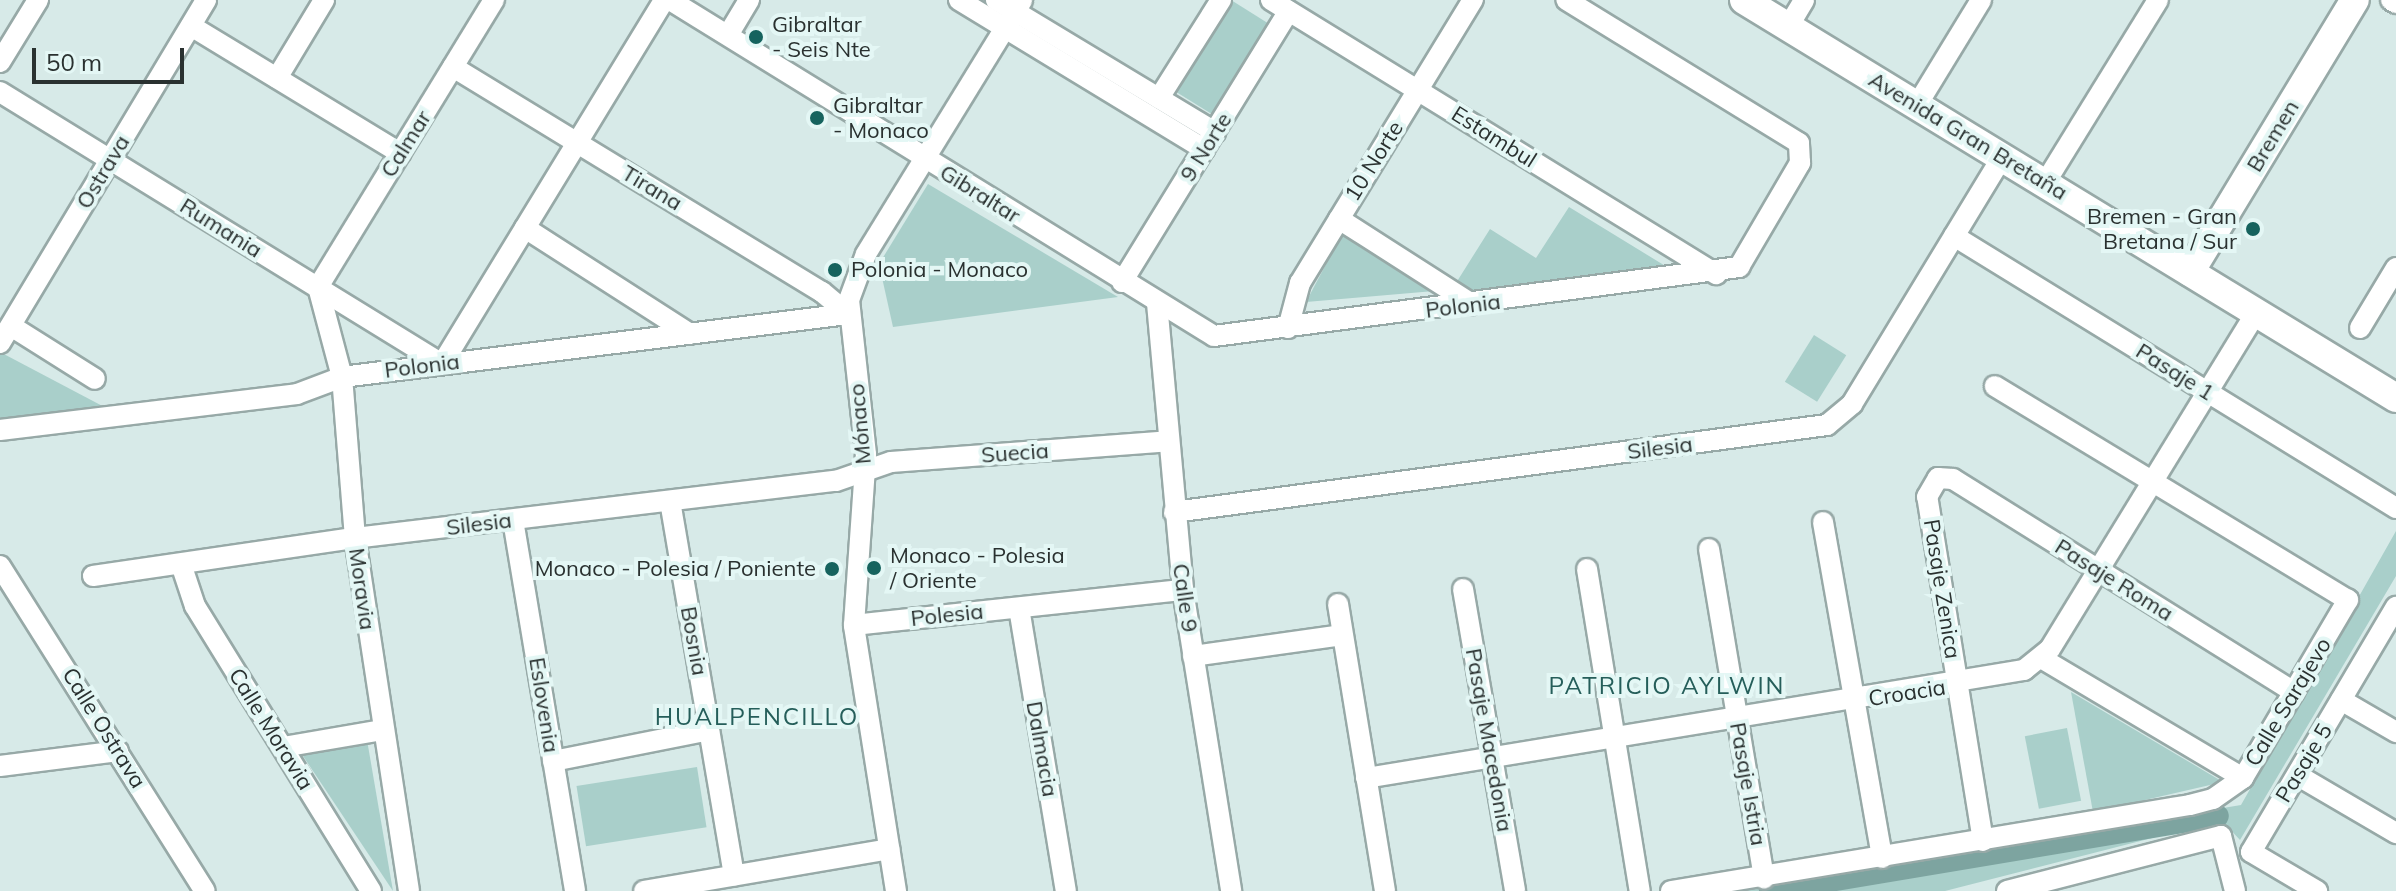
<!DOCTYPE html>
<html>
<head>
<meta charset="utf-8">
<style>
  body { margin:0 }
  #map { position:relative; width:2396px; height:891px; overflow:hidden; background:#d7eae8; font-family:Mulish,sans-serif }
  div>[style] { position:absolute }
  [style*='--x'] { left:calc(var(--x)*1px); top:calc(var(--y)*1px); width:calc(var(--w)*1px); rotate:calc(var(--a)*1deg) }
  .green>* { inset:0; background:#a9cfca; transform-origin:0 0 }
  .canal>* { height:22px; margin:-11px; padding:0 11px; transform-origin:11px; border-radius:11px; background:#7da4a0 }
  .roads { filter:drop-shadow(2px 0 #97a9a7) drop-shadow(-2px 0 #97a9a7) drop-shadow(0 2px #97a9a7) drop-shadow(0 -2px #97a9a7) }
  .street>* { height:20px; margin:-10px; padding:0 10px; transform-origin:10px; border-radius:10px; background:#fff }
  .secondary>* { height:28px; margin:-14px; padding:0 14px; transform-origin:14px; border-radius:14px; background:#fff }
  .dots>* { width:22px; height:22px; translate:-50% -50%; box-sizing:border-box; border:4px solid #e4f7f5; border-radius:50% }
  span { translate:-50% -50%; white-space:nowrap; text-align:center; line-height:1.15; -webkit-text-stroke:8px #e4f7f5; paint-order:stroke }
  .poi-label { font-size:22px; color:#2a3130 }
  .left { translate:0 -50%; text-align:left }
  .right { translate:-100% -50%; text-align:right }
  .street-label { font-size:22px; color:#2a3130 }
  .neighbourhood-label { font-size:24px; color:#255e5a; letter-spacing:2px }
  .scale { position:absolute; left:32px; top:48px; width:152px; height:36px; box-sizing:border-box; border:4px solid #2a3130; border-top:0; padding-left:10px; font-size:24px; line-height:28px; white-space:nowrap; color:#2a3130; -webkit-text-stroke:6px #e4f7f5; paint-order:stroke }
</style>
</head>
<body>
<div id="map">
  <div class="green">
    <div style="left:1231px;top:0;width:46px;height:107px;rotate:32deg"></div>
    <div style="clip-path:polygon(928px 184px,1118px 297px,893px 327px,879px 264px)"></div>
    <div style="clip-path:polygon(1569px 207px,1667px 267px,1471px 293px,1456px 283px,1490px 229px,1536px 258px)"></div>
    <div style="clip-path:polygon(1342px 234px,1446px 290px,1306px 302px)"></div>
    <div style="left:1814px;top:335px;width:38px;height:55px;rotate:32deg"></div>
    <div style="clip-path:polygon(0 352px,110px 410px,0 423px)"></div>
    <div style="clip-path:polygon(2396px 531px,2396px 576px,2240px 840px,2227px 826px,2199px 826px,1945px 891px,1722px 891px,2241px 805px)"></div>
    <div style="clip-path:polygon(2071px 692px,2223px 782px,2093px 812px)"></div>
    <div style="left:2067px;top:728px;width:74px;height:43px;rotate:79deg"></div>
    <div style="clip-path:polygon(367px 740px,393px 891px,299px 750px)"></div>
    <div style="left:697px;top:767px;width:61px;height:122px;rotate:81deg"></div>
  </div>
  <div class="canal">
    <div style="--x:1770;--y:891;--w:454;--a:-9.5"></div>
  </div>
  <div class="roads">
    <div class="street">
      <div style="--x:670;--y:0;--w:639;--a:31.7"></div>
      <div style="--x:1214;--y:336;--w:530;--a:-7.49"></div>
      <div style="--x:1739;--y:267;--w:121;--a:-59.6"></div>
      <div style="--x:1800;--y:163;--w:20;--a:-93"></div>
      <div style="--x:1799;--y:143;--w:273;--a:-148.4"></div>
      <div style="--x:959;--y:0;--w:287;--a:31.3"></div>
      <div style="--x:996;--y:0;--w:256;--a:31.1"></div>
      <div style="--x:1271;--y:0;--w:523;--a:31.62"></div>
      <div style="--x:2391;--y:0;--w:6;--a:31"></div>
      <div style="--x:191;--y:26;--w:245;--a:31.3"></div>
      <div style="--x:1788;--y:27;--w:31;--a:-59"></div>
      <div style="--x:728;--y:35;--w:41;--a:-59"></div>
      <div style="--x:0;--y:62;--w:73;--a:-58.5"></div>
      <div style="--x:453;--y:67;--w:432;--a:31.4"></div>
      <div style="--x:822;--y:292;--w:34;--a:40"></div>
      <div style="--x:277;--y:78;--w:91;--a:-58.9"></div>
      <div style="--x:0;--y:92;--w:519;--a:31.61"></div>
      <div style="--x:442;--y:364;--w:426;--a:-58.6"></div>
      <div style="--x:1159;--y:98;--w:116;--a:-57.7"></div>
      <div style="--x:1917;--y:105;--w:123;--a:-58.6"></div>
      <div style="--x:2045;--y:183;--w:215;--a:-58.3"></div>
      <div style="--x:1339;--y:219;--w:158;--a:32.6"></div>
      <div style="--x:525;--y:228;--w:196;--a:32.7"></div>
      <div style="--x:1954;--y:236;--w:519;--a:31.61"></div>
      <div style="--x:1122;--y:282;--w:318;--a:-58.4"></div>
      <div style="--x:1157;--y:303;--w:288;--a:84.8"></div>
      <div style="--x:1183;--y:590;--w:305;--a:80.9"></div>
      <div style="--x:11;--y:326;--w:99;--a:32.2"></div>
      <div style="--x:1288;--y:328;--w:47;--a:-75.1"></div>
      <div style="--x:1300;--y:283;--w:332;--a:-58.6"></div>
      <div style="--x:2360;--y:328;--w:70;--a:-59"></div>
      <div style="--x:0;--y:343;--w:400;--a:-59"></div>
      <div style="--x:0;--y:430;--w:299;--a:-6.9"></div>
      <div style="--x:297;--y:394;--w:48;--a:-20.7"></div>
      <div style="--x:342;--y:377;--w:510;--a:-7.1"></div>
      <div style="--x:670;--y:501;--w:380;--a:80.3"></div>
      <div style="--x:1174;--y:512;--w:659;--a:-7.59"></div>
      <div style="--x:1827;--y:425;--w:33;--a:-40"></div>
      <div style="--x:1852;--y:404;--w:289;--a:-58.7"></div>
      <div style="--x:513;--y:520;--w:376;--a:80.5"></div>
      <div style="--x:1823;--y:522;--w:341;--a:80"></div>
      <div style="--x:1709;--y:549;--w:334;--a:80.5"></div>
      <div style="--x:181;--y:564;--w:44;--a:71.6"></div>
      <div style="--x:195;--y:606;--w:335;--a:58.3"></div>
      <div style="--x:0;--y:566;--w:384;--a:57.8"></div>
      <div style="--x:1587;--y:569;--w:326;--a:80.7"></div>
      <div style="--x:93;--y:576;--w:265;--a:-8.3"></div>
      <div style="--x:355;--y:538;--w:484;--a:-6.8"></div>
      <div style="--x:836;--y:481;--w:58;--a:-19.1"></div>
      <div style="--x:891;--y:462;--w:278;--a:-4.3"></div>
      <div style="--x:1463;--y:589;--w:306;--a:80.2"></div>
      <div style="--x:1338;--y:604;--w:291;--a:80.7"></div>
      <div style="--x:1019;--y:608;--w:287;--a:80.6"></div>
      <div style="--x:854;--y:625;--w:331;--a:-6.1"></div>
      <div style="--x:1193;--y:656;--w:150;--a:-8"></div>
      <div style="--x:2041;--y:658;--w:235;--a:30.7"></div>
      <div style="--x:2341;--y:700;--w:64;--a:30.2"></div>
      <div style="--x:283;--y:747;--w:100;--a:-9.7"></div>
      <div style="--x:553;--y:761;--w:159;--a:-11.2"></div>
      <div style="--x:0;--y:766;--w:119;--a:-7.2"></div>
      <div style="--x:2297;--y:775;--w:115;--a:30.4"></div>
      <div style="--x:1366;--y:778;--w:667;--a:-9.32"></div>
      <div style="--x:2024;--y:670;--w:33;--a:-39"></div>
      <div style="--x:2050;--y:649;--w:394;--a:-58.5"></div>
      <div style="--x:1983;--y:841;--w:349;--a:-99.2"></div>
      <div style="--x:1927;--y:497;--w:22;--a:-60"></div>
      <div style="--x:1938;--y:478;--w:15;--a:4"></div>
      <div style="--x:1953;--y:479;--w:402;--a:32"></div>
      <div style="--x:2251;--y:852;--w:285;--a:-59.4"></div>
      <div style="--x:2251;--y:852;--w:77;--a:30.6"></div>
      <div style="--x:409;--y:891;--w:357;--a:-98.7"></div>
      <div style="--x:355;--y:538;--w:162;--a:-94.6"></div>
      <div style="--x:342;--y:377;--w:93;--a:-104.9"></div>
      <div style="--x:318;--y:287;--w:337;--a:-58.5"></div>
      <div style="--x:644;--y:891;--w:249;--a:-9.7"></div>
      <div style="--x:896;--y:891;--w:269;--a:-99"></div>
      <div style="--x:854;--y:625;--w:171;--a:-86"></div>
      <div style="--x:866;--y:454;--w:155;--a:-96.3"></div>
      <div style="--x:849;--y:300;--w:49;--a:-69.7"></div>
      <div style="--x:866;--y:254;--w:298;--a:-58.4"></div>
      <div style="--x:1671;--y:891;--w:526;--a:-9.41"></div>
      <div style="--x:2190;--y:805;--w:24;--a:-15"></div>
      <div style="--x:2213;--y:799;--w:37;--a:-35"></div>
      <div style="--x:2243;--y:778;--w:207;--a:-59.5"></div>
      <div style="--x:2348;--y:600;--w:413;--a:-148.8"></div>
      <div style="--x:2007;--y:891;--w:221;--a:-14.4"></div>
      <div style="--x:2221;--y:836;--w:57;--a:75.7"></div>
    </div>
    <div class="secondary">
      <div style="--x:1744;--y:0;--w:764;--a:31.4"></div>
      <div style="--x:2190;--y:272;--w:318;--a:-58.8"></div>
    </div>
  </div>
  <div class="dots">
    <div style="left:756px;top:37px;background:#16635e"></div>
    <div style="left:817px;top:118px;background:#16635e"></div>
    <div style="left:2253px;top:229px;background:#16635e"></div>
    <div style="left:835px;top:270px;background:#16635e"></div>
    <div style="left:874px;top:568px;background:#16635e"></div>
    <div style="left:832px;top:569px;background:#16635e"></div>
  </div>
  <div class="poi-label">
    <span class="left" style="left:772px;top:37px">Gibraltar<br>- Seis Nte</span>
    <span class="left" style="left:833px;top:118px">Gibraltar<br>- Monaco</span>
    <span class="right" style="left:2237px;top:229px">Bremen - Gran<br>Bretana / Sur</span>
    <span class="left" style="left:851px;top:270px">Polonia - Monaco</span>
    <span class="left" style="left:890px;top:568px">Monaco - Polesia<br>/ Oriente</span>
    <span class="right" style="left:816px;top:569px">Monaco - Polesia / Poniente</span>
  </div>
  <div class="street-label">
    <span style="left:1968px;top:136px;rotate:31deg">Avenida Gran Bretaña</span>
    <span style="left:2273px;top:136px;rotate:-59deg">Bremen</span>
    <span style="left:1494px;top:137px;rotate:32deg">Estambul</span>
    <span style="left:406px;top:144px;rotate:-58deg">Calmar</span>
    <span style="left:1206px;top:147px;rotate:-58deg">9 Norte</span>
    <span style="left:1374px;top:161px;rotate:-58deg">10 Norte</span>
    <span style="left:103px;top:172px;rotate:-59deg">Ostrava</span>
    <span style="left:652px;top:188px;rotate:31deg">Tirana</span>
    <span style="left:980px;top:194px;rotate:32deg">Gibraltar</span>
    <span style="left:221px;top:228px;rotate:32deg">Rumania</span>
    <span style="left:1463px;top:306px;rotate:-7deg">Polonia</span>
    <span style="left:422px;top:366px;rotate:-7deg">Polonia</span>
    <span style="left:2175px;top:372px;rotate:32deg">Pasaje 1</span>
    <span style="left:860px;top:424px;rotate:-95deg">Mónaco</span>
    <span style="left:1660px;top:448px;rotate:-7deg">Silesia</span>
    <span style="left:1015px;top:453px;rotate:-4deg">Suecia</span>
    <span style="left:479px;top:524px;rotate:-7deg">Silesia</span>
    <span style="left:2114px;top:580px;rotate:32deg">Pasaje Roma</span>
    <span style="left:362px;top:589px;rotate:82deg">Moravia</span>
    <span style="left:1942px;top:589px;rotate:81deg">Pasaje Zenica</span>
    <span style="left:1185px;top:598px;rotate:82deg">Calle 9</span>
    <span style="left:947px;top:615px;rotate:-6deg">Polesia</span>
    <span style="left:694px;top:641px;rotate:80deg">Bosnia</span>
    <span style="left:1907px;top:693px;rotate:-9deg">Croacia</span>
    <span style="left:2288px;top:702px;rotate:-59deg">Calle Sarajevo</span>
    <span style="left:544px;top:705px;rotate:81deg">Eslovenia</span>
    <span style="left:104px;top:728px;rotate:58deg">Calle Ostrava</span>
    <span style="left:271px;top:729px;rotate:58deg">Calle Moravia</span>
    <span style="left:1489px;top:740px;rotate:80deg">Pasaje Macedonia</span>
    <span style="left:1042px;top:749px;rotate:80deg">Dalmacia</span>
    <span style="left:2304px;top:763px;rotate:-59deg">Pasaje 5</span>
    <span style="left:1748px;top:784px;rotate:80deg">Pasaje Istria</span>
  </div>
  <div class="neighbourhood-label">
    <span style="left:1667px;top:686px">PATRICIO AYLWIN</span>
    <span style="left:757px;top:717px">HUALPENCILLO</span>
  </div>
  <div class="scale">50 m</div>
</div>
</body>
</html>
